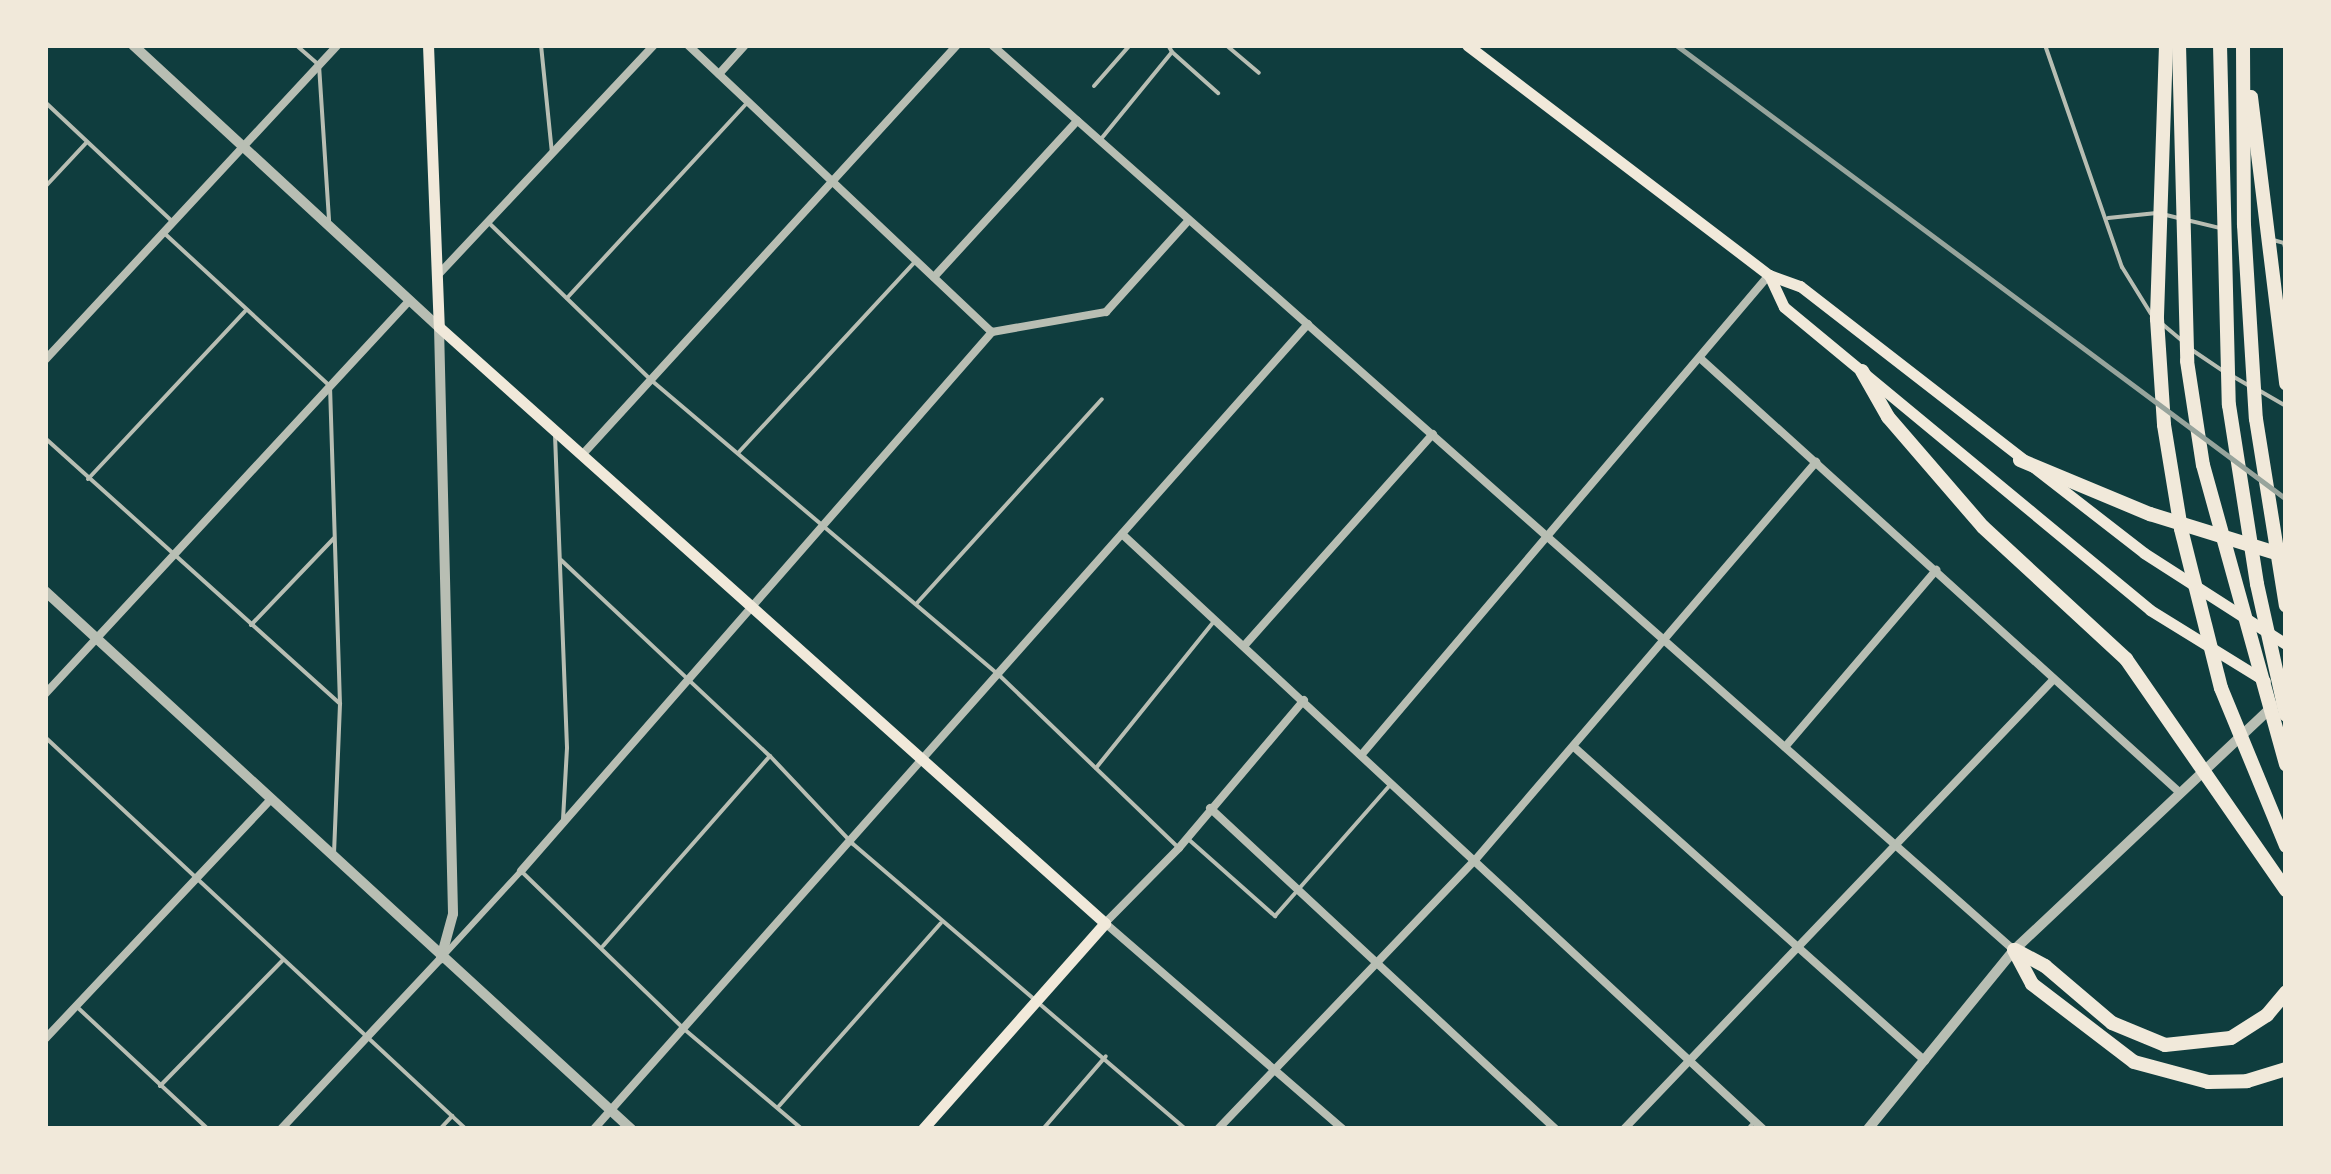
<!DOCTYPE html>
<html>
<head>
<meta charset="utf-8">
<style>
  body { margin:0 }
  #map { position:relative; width:2331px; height:1174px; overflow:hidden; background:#0f3d3e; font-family:Merriweather,serif }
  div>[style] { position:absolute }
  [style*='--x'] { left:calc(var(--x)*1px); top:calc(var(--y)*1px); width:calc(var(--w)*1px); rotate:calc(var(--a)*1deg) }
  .service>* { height:4px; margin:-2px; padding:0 2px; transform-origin:2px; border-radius:2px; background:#b8beb3 }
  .pedestrian>* { height:6px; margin:-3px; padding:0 3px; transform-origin:3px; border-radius:3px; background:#b8beb3 }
  .minor>* { height:8px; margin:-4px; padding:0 4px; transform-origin:4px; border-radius:4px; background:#b8beb3 }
  .tertiary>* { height:10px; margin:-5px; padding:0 5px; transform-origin:5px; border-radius:5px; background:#b8beb3 }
  .secondary>* { height:11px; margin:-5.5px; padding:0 5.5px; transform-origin:5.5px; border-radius:5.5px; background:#f1e9da }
  .motorway>* { height:14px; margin:-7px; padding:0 7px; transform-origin:7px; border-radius:7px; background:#f1e9da }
  .rail>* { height:5px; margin:-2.5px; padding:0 2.5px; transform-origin:2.5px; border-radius:2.5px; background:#97a49c }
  span { translate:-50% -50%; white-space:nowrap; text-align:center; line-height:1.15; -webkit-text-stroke:10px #f1e9da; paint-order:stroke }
  .frame { position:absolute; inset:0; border:48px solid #f1e9da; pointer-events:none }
</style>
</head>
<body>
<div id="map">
  <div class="service">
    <div style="--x:296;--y:45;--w:30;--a:41"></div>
    <div style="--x:319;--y:65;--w:156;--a:86.3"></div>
    <div style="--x:541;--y:45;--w:110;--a:84.2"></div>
    <div style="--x:1226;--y:45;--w:43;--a:40.3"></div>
    <div style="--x:2045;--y:45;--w:235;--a:70.9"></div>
    <div style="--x:2122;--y:267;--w:55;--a:58.3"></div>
    <div style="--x:1172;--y:52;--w:62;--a:41.7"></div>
    <div style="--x:1094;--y:86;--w:55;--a:-48.7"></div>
    <div style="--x:45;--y:102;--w:175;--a:43.2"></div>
    <div style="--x:1101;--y:139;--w:112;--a:-50.8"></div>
    <div style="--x:1172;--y:52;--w:8;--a:-120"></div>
    <div style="--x:45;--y:187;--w:60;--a:-47"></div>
    <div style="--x:2166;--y:215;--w:56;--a:13.5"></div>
    <div style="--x:2108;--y:218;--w:49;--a:-5.8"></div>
    <div style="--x:489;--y:223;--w:226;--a:44.1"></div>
    <div style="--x:651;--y:380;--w:458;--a:40.3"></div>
    <div style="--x:1000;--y:676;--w:247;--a:43.9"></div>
    <div style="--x:163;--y:232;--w:227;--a:42.7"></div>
    <div style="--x:330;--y:386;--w:318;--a:88.2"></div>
    <div style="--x:340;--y:704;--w:151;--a:92.3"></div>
    <div style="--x:2273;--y:240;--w:11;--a:15"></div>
    <div style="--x:2284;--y:243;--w:9;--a:77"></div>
    <div style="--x:567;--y:298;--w:265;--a:-47.3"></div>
    <div style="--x:2161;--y:323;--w:26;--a:40"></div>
    <div style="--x:2192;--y:350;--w:40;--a:34"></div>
    <div style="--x:2234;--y:377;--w:20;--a:30"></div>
    <div style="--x:2260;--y:391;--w:30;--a:30"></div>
    <div style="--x:555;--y:435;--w:313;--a:87.8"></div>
    <div style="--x:567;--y:748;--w:72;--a:93.2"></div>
    <div style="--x:45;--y:438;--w:397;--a:42"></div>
    <div style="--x:738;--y:453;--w:260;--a:-47.2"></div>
    <div style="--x:88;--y:479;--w:230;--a:-46.9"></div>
    <div style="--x:561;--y:560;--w:287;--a:43.2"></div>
    <div style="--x:770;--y:756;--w:121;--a:46.7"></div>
    <div style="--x:853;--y:844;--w:438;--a:40.6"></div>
    <div style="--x:917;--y:603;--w:275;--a:-47.8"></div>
    <div style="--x:251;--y:625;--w:120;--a:-46.3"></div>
    <div style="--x:45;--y:737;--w:575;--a:42.96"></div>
    <div style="--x:1096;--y:768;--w:190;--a:-51.2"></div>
    <div style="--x:1187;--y:838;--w:118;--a:41.6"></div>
    <div style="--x:1275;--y:916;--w:177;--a:-48.7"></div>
    <div style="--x:521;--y:871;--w:227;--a:44.1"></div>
    <div style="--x:684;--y:1029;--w:155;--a:40.3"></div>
    <div style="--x:603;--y:946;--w:253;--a:-48.7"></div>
    <div style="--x:76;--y:1006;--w:180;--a:43"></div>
    <div style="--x:160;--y:1086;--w:175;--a:-45.7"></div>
    <div style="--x:779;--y:1106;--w:244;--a:-48.5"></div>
    <div style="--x:440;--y:1129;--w:18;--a:-47"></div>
    <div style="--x:1043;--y:1129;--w:96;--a:-49.2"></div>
    <div style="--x:1748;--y:1129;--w:11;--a:-49"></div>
  </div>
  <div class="pedestrian">
    <div style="--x:445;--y:954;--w:113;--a:-47.5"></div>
  </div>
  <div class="minor">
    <div style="--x:688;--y:45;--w:418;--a:43.4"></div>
    <div style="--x:992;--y:45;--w:1365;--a:41.53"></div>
    <div style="--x:719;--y:74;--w:39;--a:-48"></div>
    <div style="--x:437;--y:276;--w:317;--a:-46.8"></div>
    <div style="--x:934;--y:277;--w:212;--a:-47.5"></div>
    <div style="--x:1701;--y:359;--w:642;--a:42.16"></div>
    <div style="--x:45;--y:360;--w:430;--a:-47.1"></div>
    <div style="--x:582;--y:455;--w:556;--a:-47.55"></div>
    <div style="--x:1122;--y:534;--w:875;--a:42.87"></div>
    <div style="--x:1244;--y:646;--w:284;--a:-48.3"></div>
    <div style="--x:45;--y:694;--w:537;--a:-47.19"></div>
    <div style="--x:1304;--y:700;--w:194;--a:130.2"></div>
    <div style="--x:1179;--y:848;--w:105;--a:134.6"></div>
    <div style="--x:1105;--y:923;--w:315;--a:40.9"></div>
    <div style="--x:1574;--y:747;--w:471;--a:41.8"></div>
    <div style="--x:1785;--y:747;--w:233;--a:-49.5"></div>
    <div style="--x:1363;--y:753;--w:627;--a:-49.66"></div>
    <div style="--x:1210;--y:808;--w:472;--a:42.9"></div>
    <div style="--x:521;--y:871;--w:716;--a:-48.85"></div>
    <div style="--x:992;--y:332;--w:116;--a:-10"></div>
    <div style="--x:1106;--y:312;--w:122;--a:-48"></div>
    <div style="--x:45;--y:1039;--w:328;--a:-46.7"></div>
    <div style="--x:281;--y:1129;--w:234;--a:-46.9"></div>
    <div style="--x:594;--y:1129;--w:1076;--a:-48.43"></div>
    <div style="--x:1218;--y:1129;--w:373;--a:-46.3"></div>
    <div style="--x:1476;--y:859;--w:523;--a:-49.42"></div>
    <div style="--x:1624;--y:1129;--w:622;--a:-46.3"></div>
  </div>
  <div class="tertiary">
    <div style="--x:133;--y:45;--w:416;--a:42.7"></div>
    <div style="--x:439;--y:327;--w:587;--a:88.63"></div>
    <div style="--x:453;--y:914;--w:46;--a:105.3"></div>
    <div style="--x:45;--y:591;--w:796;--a:42.55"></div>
    <div style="--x:1868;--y:1129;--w:231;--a:-50.8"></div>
    <div style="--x:2014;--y:950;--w:357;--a:-43.3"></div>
  </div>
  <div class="secondary">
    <div style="--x:428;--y:45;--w:282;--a:87.8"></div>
    <div style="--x:439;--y:327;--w:894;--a:41.83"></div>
    <div style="--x:1105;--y:923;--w:275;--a:131.5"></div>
    <div style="--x:1467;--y:45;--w:380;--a:37.3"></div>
    <div style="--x:1769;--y:275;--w:33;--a:20"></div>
    <div style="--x:1800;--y:286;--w:435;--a:37.8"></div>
    <div style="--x:2144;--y:553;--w:169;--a:32.7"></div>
    <div style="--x:1769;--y:275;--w:35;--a:65"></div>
    <div style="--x:1784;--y:307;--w:475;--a:39.6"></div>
    <div style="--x:2150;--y:610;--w:135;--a:31.7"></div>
  </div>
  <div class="motorway">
    <div style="--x:2166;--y:45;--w:274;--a:91.9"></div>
    <div style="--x:2157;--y:319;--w:106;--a:86.2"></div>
    <div style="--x:2164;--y:425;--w:105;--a:80.7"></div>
    <div style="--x:2181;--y:529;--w:164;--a:75.9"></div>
    <div style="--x:2221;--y:688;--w:171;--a:67.6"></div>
    <div style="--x:2179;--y:45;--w:316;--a:88.5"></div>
    <div style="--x:2187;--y:361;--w:105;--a:81.3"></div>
    <div style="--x:2203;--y:465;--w:311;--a:74.5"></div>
    <div style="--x:2220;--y:45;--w:360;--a:88.6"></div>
    <div style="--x:2229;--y:405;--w:181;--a:81.1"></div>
    <div style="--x:2257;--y:584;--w:134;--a:77.5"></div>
    <div style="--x:2243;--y:45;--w:180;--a:89.7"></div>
    <div style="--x:2244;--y:225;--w:194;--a:86.5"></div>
    <div style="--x:2256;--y:419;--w:189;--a:80.9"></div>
    <div style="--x:2251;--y:97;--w:289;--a:83"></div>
    <div style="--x:1862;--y:371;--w:53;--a:60.5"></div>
    <div style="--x:1888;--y:417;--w:145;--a:49.2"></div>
    <div style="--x:1983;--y:527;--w:195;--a:42.7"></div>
    <div style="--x:2126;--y:659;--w:281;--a:55.3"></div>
    <div style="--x:2020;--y:460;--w:141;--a:22.6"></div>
    <div style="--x:2150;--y:514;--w:142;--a:17.2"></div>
    <div style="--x:2014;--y:950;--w:38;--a:62"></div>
    <div style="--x:2032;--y:984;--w:128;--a:37.4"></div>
    <div style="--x:2134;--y:1062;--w:77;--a:15.1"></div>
    <div style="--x:2208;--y:1082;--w:39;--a:-1"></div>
    <div style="--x:2247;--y:1081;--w:41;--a:-17.1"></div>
    <div style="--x:2015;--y:950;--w:34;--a:28"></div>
    <div style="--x:2045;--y:966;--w:88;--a:40.4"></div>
    <div style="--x:2112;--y:1023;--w:57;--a:22.5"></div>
    <div style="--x:2165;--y:1045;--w:66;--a:-6.1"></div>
    <div style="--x:2231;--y:1038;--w:43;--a:-32.6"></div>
    <div style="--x:2267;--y:1015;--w:30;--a:-50"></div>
  </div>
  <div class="rail">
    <div style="--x:1676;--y:45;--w:760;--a:36.66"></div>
  </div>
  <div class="frame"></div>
</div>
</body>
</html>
